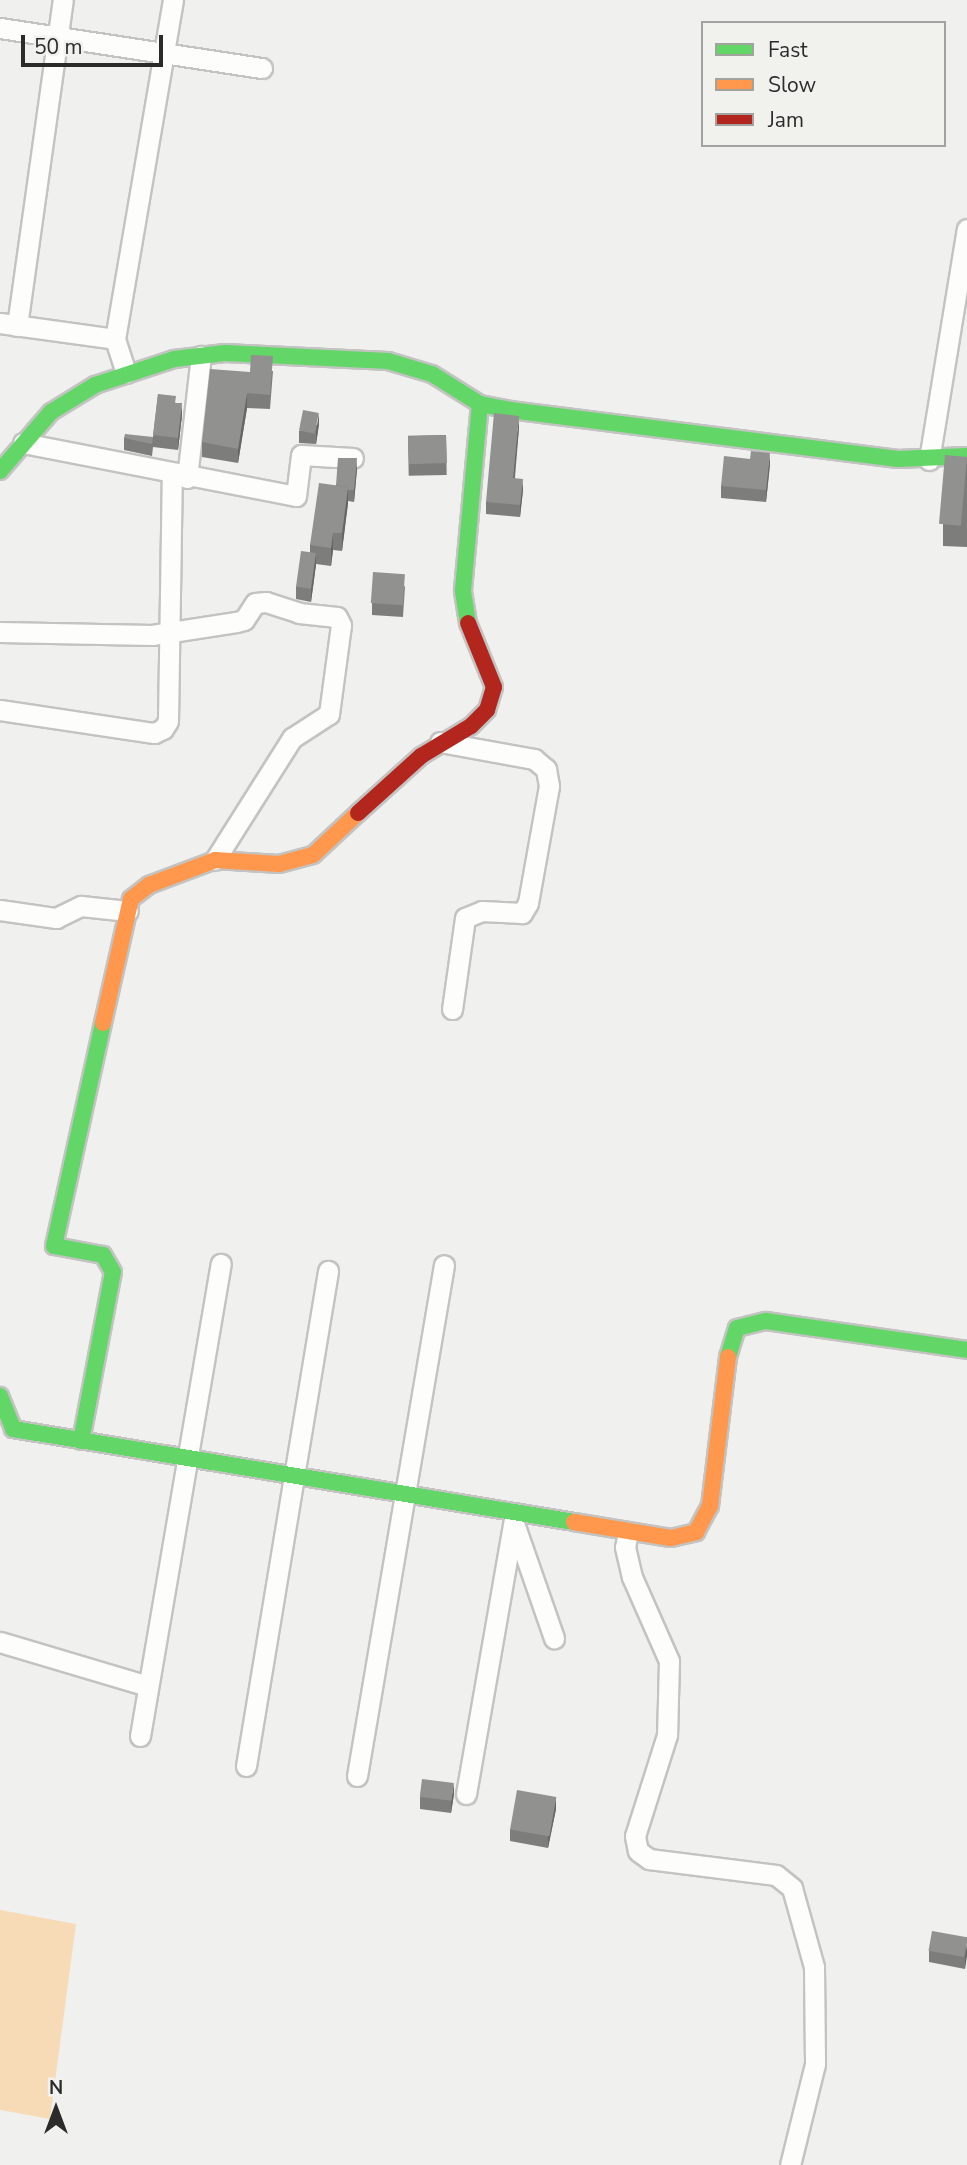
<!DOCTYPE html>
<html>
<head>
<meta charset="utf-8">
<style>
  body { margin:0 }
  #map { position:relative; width:967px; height:2165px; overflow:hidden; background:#f0f1ee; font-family:"Nunito Sans",sans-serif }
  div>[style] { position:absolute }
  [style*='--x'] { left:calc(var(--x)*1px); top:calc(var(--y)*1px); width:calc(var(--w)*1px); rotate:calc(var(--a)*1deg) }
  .green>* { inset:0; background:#f7dbb6 }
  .roads { filter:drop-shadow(2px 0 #c3c4c2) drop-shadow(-2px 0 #c3c4c2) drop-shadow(0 2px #c3c4c2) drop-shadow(0 -2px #c3c4c2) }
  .street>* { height:19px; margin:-9.5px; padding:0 9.5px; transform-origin:9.5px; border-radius:9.5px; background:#fdfdfc }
  .fast>* { height:16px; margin:-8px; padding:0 8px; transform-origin:8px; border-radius:8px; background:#63d668 }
  .slow>* { height:16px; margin:-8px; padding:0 8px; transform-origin:8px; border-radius:8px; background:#ff974d }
  .jam>* { height:16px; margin:-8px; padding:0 8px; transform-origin:8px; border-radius:8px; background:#b3261e }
  .wall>* { inset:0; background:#7d7d7b; transform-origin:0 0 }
  .shaded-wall>* { inset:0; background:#666664 }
  .building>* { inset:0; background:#91918f; transform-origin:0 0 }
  span { translate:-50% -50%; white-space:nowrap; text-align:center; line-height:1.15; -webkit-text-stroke:7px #f1f2ed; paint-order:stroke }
  .legend { position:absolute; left:701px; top:21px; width:245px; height:126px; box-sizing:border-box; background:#f1f2ed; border:2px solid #a2a39f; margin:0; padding:9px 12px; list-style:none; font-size:21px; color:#2b2c2a }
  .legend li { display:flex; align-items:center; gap:14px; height:35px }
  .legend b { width:35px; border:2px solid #a2a39f }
  .north { position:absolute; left:21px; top:2074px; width:70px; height:70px; -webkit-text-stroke:5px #f1f2ed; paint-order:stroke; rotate:0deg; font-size:19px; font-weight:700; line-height:28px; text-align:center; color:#2b2c2a }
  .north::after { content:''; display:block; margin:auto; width:24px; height:32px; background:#2b2c2a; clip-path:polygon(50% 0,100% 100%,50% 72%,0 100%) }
  .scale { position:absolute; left:21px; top:35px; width:142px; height:32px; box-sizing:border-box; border:4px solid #2b2c2a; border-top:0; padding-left:9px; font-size:21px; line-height:24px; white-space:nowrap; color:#2b2c2a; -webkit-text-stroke:5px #f1f2ed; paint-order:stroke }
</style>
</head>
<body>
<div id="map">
  <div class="green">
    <div style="clip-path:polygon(0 1910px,76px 1924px,50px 2119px,0 2110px)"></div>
  </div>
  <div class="roads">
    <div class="street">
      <div style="--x:0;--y:28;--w:265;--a:8.7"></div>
      <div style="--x:0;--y:323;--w:116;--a:7.9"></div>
      <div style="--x:17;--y:326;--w:329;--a:-82"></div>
      <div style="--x:126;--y:373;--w:36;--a:-108"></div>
      <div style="--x:115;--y:339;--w:344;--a:-80.3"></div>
      <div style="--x:23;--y:443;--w:278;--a:11"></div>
      <div style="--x:296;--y:496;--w:41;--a:-83"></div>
      <div style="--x:301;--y:455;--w:52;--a:3.3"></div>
      <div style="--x:929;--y:460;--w:234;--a:-80.7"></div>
      <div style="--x:187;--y:478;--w:123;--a:-83.5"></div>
      <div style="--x:0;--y:632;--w:152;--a:1.1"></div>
      <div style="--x:152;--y:635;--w:85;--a:-8.8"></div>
      <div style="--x:236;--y:622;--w:8;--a:-14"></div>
      <div style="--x:244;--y:620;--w:20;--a:-57"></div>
      <div style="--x:255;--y:603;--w:11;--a:-5"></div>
      <div style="--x:266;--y:602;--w:35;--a:18"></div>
      <div style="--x:299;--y:613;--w:38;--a:6"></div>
      <div style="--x:337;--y:617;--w:9;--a:63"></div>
      <div style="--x:341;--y:625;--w:90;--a:97.7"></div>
      <div style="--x:329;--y:714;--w:44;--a:147"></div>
      <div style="--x:292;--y:738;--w:144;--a:122.3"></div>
      <div style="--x:0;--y:710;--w:156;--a:8.5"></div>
      <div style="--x:154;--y:733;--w:10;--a:-24"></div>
      <div style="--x:163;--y:729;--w:9;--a:-58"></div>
      <div style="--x:168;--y:721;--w:246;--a:-89.1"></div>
      <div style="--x:440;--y:742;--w:96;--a:10.3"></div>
      <div style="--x:534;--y:759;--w:16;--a:40"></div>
      <div style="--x:546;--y:769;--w:17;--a:80"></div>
      <div style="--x:549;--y:786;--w:119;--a:100.2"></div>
      <div style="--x:528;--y:903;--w:12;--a:121"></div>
      <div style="--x:522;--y:913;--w:40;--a:-177.1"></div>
      <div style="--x:482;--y:911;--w:18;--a:158"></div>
      <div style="--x:465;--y:918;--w:92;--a:98.1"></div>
      <div style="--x:0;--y:910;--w:57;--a:8.1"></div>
      <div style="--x:56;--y:918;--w:28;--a:-26"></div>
      <div style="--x:81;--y:906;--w:47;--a:6.1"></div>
      <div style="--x:515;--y:1526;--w:119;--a:70.8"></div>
      <div style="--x:628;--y:1532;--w:15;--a:101"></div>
      <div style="--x:625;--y:1547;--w:31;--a:77"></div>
      <div style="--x:632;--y:1577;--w:92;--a:66.2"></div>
      <div style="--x:669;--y:1661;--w:74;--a:91.5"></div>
      <div style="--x:667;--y:1735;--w:106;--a:107.6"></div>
      <div style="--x:635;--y:1836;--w:15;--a:79"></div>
      <div style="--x:638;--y:1851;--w:14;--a:36"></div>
      <div style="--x:649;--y:1859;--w:128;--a:7.2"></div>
      <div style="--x:776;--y:1875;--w:21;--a:39"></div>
      <div style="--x:792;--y:1888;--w:82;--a:74.4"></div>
      <div style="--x:814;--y:1967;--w:97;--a:89.4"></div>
      <div style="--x:815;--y:2064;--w:104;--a:103.9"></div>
      <div style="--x:0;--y:1642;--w:154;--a:16.6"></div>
      <div style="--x:140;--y:1736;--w:479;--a:-80.3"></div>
      <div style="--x:246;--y:1766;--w:502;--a:-80.59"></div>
      <div style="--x:357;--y:1776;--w:518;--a:-80.34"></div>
      <div style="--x:466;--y:1794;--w:285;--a:-80.1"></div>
    </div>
    <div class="fast">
      <div style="--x:0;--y:471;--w:78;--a:-49.2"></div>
      <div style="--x:51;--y:412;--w:52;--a:-31.5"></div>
      <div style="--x:95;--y:385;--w:83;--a:-18.2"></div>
      <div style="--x:174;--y:359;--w:51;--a:-6.7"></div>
      <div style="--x:225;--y:353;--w:163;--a:2.8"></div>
      <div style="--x:388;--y:361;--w:46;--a:16.5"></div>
      <div style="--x:432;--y:374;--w:57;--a:32"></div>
      <div style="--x:480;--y:404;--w:31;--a:11"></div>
      <div style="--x:510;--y:410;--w:391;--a:7.2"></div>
      <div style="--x:898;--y:459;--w:69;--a:-2.5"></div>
      <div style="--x:468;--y:623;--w:33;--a:-99"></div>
      <div style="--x:463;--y:590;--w:187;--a:-84.8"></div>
      <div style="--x:728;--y:1357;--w:30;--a:-73"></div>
      <div style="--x:737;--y:1328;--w:30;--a:-14"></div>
      <div style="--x:766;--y:1321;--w:203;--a:8.2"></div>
      <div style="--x:0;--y:1396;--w:35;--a:68"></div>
      <div style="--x:13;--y:1429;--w:569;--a:9.41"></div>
      <div style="--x:81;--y:1441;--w:172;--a:-79.3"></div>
      <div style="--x:113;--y:1272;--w:20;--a:-120"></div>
      <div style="--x:103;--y:1255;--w:50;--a:-169.6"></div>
      <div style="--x:54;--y:1246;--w:228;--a:-77.6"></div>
    </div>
    <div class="slow">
      <div style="--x:103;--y:1023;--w:127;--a:-77.3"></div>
      <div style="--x:131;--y:899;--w:23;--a:-38"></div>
      <div style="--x:149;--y:885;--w:71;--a:-20.7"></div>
      <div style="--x:215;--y:860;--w:64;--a:3.6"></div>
      <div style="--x:279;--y:864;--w:35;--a:-15"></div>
      <div style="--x:313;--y:855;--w:62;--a:-43"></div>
      <div style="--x:574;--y:1522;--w:98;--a:9.4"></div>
      <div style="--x:671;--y:1538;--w:26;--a:-13"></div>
      <div style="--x:696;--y:1532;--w:30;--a:-62"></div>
      <div style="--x:710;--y:1506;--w:150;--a:-83.1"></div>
    </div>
    <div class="jam">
      <div style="--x:358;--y:813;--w:85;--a:-42.1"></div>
      <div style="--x:421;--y:756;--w:58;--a:-31"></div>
      <div style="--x:471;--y:726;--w:23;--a:-45"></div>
      <div style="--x:487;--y:710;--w:24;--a:-73"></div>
      <div style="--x:494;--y:687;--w:69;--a:-112.1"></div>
    </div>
  </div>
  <div class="wall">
    <div style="clip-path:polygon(273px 371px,270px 409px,247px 408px,238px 463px,202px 457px,202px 442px,250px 372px)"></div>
    <div style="clip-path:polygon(158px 394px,176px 403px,182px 415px,178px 450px,153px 447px,152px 456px,124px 450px,124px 438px,153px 437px)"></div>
    <div style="clip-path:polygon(319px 424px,316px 444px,299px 443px,299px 431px)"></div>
    <div style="clip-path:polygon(519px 428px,515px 478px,523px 490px,520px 517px,486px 514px,486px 502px)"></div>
    <div style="left:446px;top:435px;width:40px;height:38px;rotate:89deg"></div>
    <div style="clip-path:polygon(967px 457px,967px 547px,943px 546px,943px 524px)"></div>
    <div style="clip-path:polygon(770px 464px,766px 502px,721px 498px,721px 486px)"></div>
    <div style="clip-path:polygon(357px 469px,354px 502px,348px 501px,342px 551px,333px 550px,331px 566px,316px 564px,311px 602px,296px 599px,296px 587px,310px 552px,310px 545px,336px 485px)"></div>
    <div style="clip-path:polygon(405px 586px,403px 617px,372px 615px,372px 603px)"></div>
    <div style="clip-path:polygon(454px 1794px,451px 1813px,420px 1809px,420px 1797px)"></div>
    <div style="clip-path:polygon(556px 1809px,548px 1848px,510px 1841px,510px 1829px)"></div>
    <div style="clip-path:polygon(967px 1937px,965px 1969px,929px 1962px,929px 1951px)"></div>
  </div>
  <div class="shaded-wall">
    <div style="clip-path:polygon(247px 393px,247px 408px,238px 463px,238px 449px)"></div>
    <div style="clip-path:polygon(182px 403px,182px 415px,178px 450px,178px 438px)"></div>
    <div style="clip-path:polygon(319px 413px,319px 424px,316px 444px,316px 432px)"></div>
    <div style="clip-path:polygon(519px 416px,519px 428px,513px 489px,513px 478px)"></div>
    <div style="clip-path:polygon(770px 453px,770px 464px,766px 502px,766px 490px)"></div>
    <div style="clip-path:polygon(357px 458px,357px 469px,354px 502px,354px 490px)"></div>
    <div style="clip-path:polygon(523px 479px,523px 490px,520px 517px,520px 505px)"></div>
    <div style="clip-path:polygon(348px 487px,348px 504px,342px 551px,342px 533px)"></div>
    <div style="clip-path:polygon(333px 533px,333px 550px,331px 566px,331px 548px)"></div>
    <div style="clip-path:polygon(316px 553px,316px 565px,311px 602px,311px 590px)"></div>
    <div style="clip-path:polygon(454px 1783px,454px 1794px,451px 1813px,451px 1801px)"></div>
    <div style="clip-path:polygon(556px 1797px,556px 1809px,548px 1848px,548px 1836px)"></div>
    <div style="clip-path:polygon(967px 1944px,967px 1956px,965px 1969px,965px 1957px)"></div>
  </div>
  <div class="building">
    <div style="clip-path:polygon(251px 355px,273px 356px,270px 395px,247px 393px,238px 449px,202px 442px,210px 369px,250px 372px)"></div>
    <div style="clip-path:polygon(158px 394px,176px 396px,175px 403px,182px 403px,178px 438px,153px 435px)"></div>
    <div style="left:303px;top:410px;width:16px;height:21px;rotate:11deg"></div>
    <div style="clip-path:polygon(494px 413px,519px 416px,513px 478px,523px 479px,520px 505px,486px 502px)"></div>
    <div style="clip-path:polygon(125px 434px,153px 437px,152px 444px,124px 438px)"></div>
    <div style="left:446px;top:435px;width:28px;height:38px;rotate:88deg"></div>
    <div style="clip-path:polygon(751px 451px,770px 453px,766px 490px,721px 486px,724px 456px,750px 459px)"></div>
    <div style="left:945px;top:455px;width:22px;height:69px;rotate:5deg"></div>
    <div style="clip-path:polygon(338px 458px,357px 458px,354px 490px,348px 490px,348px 487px,336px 485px)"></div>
    <div style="clip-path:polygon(319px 483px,348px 487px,342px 533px,333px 533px,331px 548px,310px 545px)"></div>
    <div style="left:301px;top:551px;width:15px;height:36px;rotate:8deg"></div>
    <div style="left:373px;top:572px;width:32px;height:31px;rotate:4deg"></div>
    <div style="left:422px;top:1779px;width:32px;height:18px;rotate:7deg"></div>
    <div style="left:517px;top:1790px;width:40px;height:40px;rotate:10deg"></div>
    <div style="left:932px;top:1931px;width:36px;height:20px;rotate:10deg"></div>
  </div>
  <ul class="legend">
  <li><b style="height:9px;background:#63d668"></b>Fast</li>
  <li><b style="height:9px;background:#ff974d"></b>Slow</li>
  <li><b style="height:9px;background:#b3261e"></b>Jam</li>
  </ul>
  <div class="north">N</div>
  <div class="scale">50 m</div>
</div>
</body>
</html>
